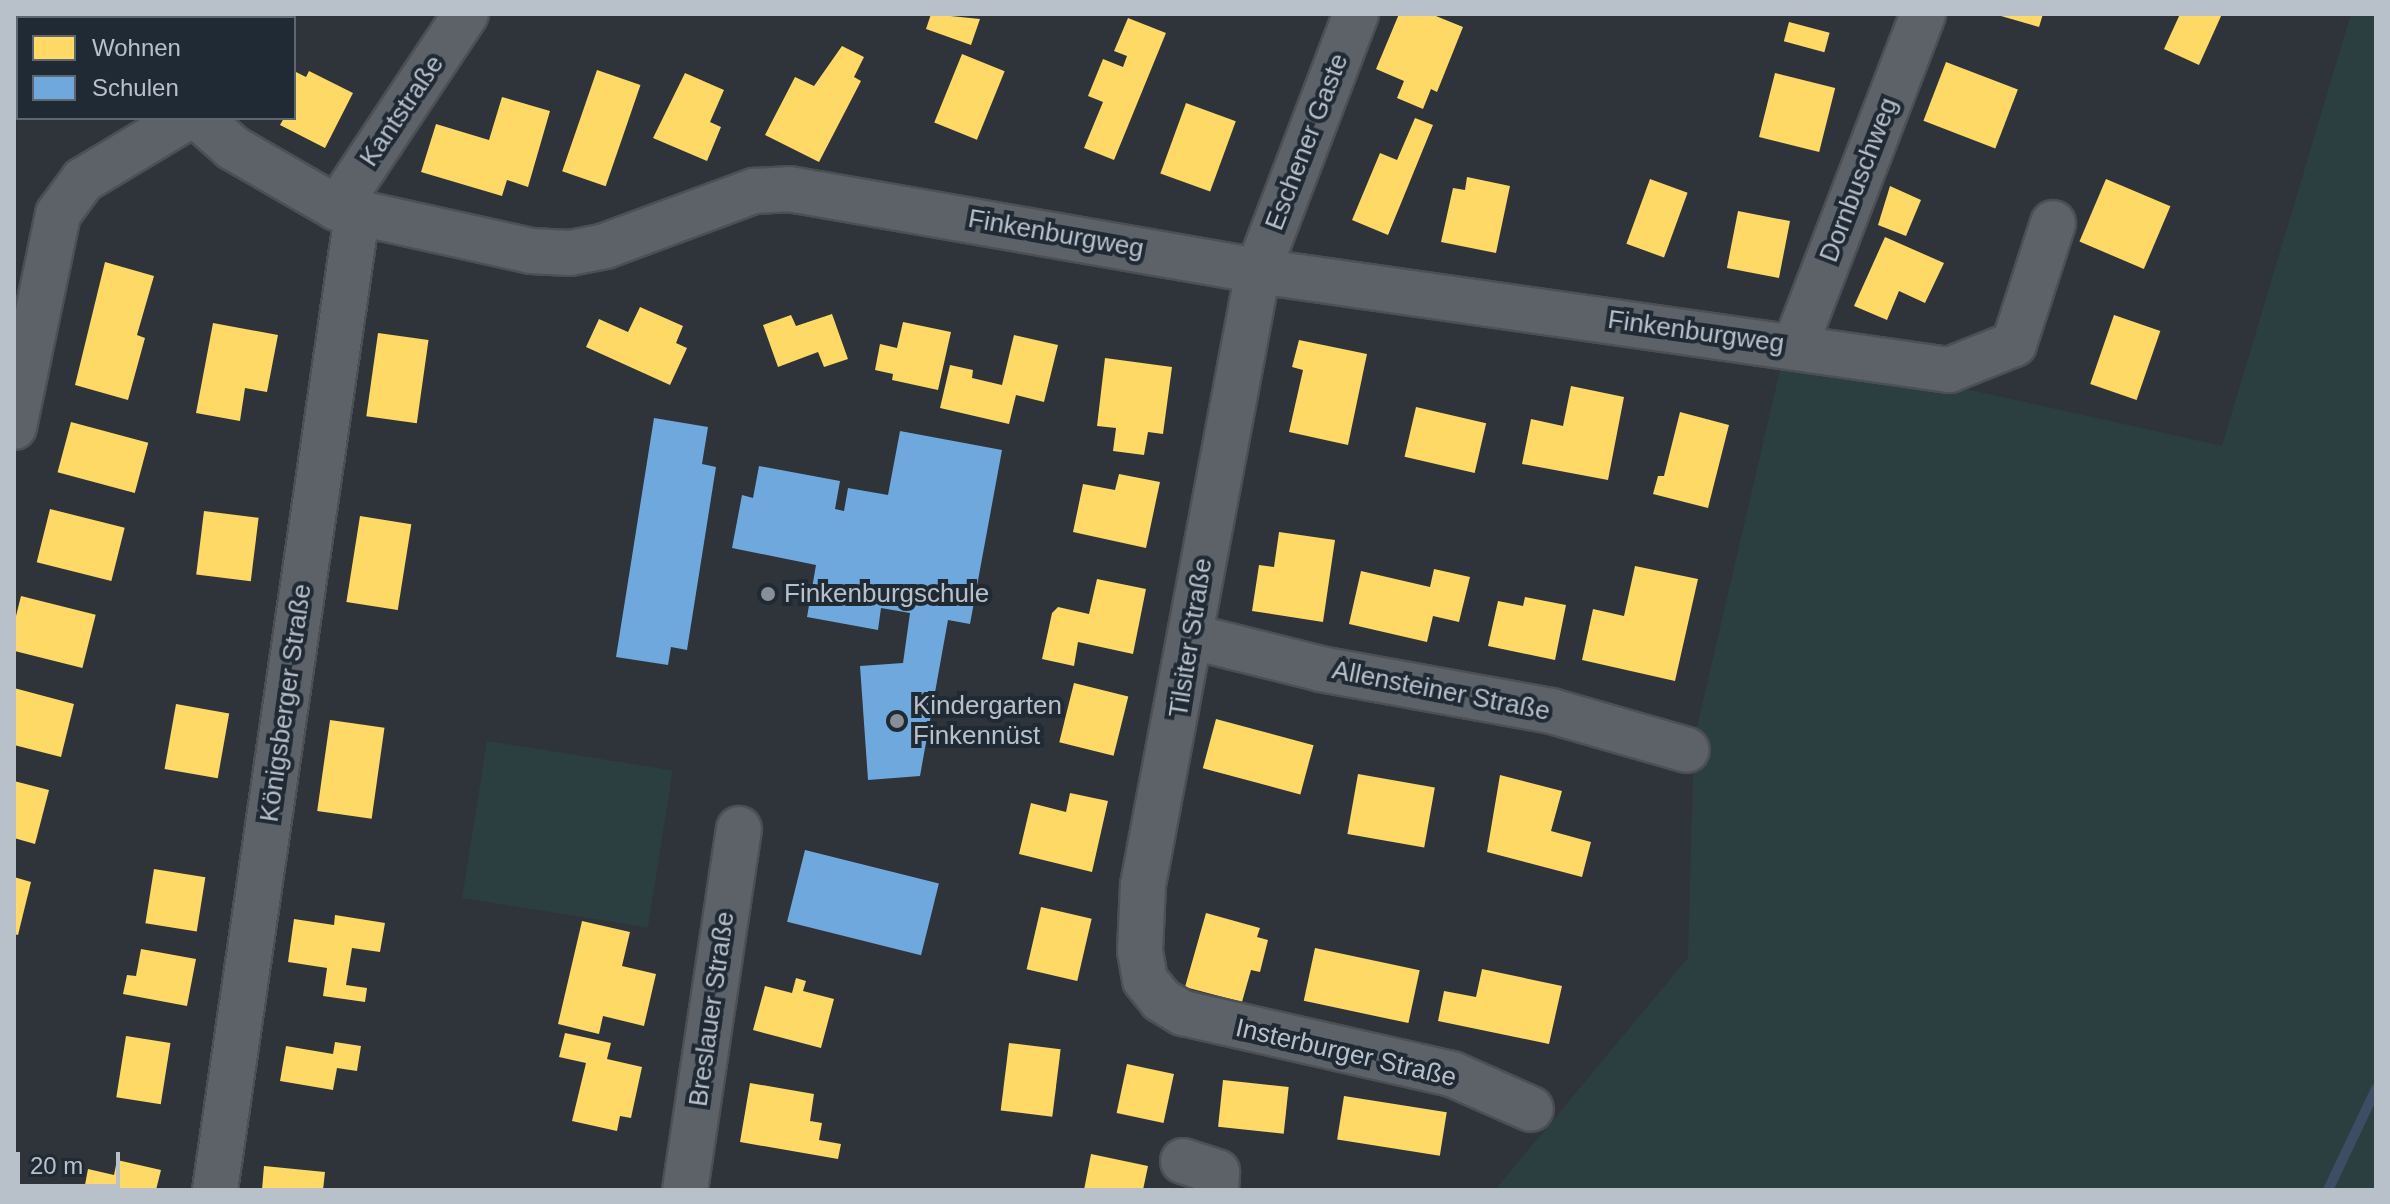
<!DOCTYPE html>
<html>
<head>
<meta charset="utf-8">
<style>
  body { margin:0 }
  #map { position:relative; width:2390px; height:1204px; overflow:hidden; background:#2e343a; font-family:Arial,sans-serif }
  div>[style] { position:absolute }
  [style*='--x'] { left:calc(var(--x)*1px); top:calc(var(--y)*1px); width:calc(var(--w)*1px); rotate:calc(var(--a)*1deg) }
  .green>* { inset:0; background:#2b3f41; transform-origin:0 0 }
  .homes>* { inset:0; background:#ffd966; transform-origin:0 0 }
  .schools>* { inset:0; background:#6fa8dc; transform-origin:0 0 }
  .stream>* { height:10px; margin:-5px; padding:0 5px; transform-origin:5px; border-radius:5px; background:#3d4e64 }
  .roads { filter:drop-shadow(2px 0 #4c5055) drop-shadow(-2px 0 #4c5055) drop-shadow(0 2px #4c5055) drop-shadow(0 -2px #4c5055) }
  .minor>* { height:44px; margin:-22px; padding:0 22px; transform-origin:22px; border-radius:22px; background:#5d6268 }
  .dots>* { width:22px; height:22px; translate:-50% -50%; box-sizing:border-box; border:4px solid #202a35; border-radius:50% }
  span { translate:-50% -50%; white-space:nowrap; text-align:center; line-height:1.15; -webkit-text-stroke:8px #202a35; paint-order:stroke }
  .street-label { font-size:26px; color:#b8c0ca }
  .poi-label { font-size:26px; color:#b8c0ca }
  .left { translate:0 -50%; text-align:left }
  .frame { position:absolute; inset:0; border:16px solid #b8c0ca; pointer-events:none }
  .legend { position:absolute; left:16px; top:16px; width:280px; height:104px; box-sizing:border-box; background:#202a35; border:2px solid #5d6671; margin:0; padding:10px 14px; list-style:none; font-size:24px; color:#b8c0ca }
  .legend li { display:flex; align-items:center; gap:16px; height:40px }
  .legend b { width:40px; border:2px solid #5d6671 }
  .scale { position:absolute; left:16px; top:1152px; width:104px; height:36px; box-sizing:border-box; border:4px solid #b8c0ca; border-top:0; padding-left:10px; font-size:24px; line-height:28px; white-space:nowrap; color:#b8c0ca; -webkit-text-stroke:6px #202a35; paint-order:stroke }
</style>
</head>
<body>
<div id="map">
  <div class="green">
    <div style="clip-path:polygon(2351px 14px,2376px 14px,2376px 1190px,1495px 1190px,1688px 958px,1694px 740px,1785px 349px,2222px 446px)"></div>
    <div style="left:487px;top:741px;width:188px;height:159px;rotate:9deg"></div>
  </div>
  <div class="homes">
    <div style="clip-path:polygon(180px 14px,229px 14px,226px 18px)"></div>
    <div style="clip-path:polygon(931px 14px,980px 19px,971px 45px,926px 29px)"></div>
    <div style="clip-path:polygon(1399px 14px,1431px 14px,1463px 27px,1437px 92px,1431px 89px,1423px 109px,1397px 98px,1404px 81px,1376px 69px)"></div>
    <div style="clip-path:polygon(1994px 14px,2043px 14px,2039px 27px)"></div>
    <div style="clip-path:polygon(2180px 14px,2222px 14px,2199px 65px,2164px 49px)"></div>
    <div style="clip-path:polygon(1128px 18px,1166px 33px,1114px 160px,1084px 148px,1103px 102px,1088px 96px,1103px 59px,1123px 67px,1127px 56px,1114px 51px)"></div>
    <div style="left:1789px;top:22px;width:42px;height:20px;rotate:15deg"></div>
    <div style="clip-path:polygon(842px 46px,864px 57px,854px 77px,861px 81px,819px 162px,765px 135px,795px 77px,814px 86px)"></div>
    <div style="left:962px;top:54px;width:46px;height:74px;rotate:22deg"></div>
    <div style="left:1946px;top:62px;width:77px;height:63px;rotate:21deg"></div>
    <div style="left:597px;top:70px;width:46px;height:107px;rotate:19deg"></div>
    <div style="clip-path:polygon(294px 71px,306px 77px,309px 71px,353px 93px,325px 148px,280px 125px,284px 118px,294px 118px)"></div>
    <div style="clip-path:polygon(685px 73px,724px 90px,710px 122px,721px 127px,707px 161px,653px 138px)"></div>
    <div style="left:1775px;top:73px;width:62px;height:66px;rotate:14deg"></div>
    <div style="clip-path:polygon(502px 97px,550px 111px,528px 187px,507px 180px,502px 196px,421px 172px,436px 124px,489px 140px)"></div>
    <div style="left:1186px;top:103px;width:53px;height:75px;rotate:20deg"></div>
    <div style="clip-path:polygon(1415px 118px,1433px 125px,1388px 235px,1352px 220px,1380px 153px,1397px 160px)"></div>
    <div style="clip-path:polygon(1467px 177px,1510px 186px,1496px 253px,1441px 242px,1453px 188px,1465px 190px)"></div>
    <div style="left:1650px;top:179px;width:40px;height:69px;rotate:20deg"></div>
    <div style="left:2106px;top:179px;width:70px;height:68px;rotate:23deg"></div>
    <div style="clip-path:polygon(1890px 186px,1921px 200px,1906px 236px,1878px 225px)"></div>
    <div style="left:1738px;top:211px;width:53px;height:58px;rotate:11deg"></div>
    <div style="clip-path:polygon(1885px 237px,1944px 263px,1925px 303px,1899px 291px,1887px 320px,1854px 306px)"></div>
    <div style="clip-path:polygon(105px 262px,154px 276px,137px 335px,145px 338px,128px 400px,75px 385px)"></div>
    <div style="clip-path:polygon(640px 307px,683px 326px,676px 343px,687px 348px,670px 385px,586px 347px,599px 319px,628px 332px)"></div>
    <div style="clip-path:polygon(832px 314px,848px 359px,824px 367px,818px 352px,778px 367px,763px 325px,791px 315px,796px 326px)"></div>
    <div style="left:2114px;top:315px;width:49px;height:73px;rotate:19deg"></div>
    <div style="clip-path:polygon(903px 322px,951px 332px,938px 390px,892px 380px,893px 374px,875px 370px,880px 344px,897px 348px)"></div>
    <div style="clip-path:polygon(213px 323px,278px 335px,267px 392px,245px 388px,240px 421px,196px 413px)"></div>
    <div style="left:378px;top:333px;width:51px;height:84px;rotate:8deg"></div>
    <div style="clip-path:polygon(1014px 335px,1058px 345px,1044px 402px,1016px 395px,1009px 424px,940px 408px,950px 365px,973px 370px,972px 378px,1002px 385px)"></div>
    <div style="clip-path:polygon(1299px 340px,1367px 354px,1348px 445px,1289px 432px,1303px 370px,1292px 367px)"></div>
    <div style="clip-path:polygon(1105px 358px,1172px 367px,1163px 434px,1148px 432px,1144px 455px,1113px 451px,1116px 428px,1097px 426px)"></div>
    <div style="clip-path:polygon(1571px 386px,1624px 397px,1608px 480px,1522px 464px,1531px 419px,1563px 426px)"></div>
    <div style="left:1416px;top:407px;width:72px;height:51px;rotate:13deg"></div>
    <div style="clip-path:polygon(1680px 412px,1729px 425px,1708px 508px,1653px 494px,1658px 476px,1664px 476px)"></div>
    <div style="left:71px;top:422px;width:80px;height:52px;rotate:15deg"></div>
    <div style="clip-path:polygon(1119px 474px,1160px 482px,1146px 548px,1073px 532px,1083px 484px,1115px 490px)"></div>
    <div style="left:50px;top:509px;width:77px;height:55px;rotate:14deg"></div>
    <div style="left:204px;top:511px;width:55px;height:64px;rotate:7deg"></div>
    <div style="left:360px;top:516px;width:52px;height:87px;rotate:9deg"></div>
    <div style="clip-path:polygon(1279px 532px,1335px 540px,1323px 622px,1252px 611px,1259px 565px,1274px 567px)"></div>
    <div style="clip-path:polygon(1635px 566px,1698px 579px,1675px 681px,1582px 660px,1593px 609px,1624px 616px)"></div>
    <div style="clip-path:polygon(1434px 569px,1470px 577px,1459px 622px,1433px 616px,1427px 642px,1349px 624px,1361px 571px,1430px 587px)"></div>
    <div style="clip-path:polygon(1097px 579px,1146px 589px,1133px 654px,1078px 642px,1074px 666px,1042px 659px,1052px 613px,1058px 607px,1089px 614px)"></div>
    <div style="left:21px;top:596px;width:77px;height:55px;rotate:14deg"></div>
    <div style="clip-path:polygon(1525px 597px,1566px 605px,1555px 660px,1488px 646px,1498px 601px,1523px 606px)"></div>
    <div style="left:1074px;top:683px;width:56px;height:61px;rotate:14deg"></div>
    <div style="clip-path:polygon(14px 688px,74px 704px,61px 757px,14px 745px)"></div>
    <div style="left:176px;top:704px;width:54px;height:66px;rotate:10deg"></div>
    <div style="left:1216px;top:719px;width:101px;height:51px;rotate:15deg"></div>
    <div style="left:330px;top:720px;width:55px;height:92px;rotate:8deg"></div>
    <div style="left:1358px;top:774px;width:78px;height:61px;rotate:10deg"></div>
    <div style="clip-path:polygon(1500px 775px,1562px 791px,1551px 831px,1591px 842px,1582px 877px,1487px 852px)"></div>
    <div style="clip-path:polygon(14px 781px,49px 790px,35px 844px,14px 838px)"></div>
    <div style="clip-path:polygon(1070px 793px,1108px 801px,1092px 872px,1019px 854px,1031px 803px,1066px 812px)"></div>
    <div style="left:154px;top:869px;width:52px;height:55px;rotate:9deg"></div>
    <div style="clip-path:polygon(14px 877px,31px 882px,18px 935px,14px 934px)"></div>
    <div style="left:1041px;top:907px;width:52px;height:64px;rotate:13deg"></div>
    <div style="clip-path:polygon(1206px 913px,1260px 928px,1257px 937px,1268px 940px,1260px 972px,1251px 970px,1242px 1002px,1185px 987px)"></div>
    <div style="clip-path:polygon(335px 915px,385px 923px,380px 952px,352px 948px,346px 985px,367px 988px,365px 1002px,323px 996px,327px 968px,288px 962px,294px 919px,334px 925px)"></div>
    <div style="clip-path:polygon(582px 921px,630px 932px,622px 966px,656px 974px,644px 1026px,603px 1016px,599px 1034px,558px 1024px)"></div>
    <div style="left:1315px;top:948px;width:107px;height:54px;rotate:12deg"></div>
    <div style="clip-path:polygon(141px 949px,196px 959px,187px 1006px,123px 994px,127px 975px,136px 976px)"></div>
    <div style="clip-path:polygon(1482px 969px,1562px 986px,1549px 1044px,1438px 1021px,1444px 991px,1476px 997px)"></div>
    <div style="clip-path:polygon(796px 978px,806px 981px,803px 991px,834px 999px,821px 1048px,753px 1030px,765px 986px,792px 993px)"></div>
    <div style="clip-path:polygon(565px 1033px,611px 1043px,607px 1059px,642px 1067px,631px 1118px,620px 1116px,617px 1131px,572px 1121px,586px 1063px,559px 1057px)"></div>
    <div style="left:126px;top:1036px;width:45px;height:62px;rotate:9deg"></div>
    <div style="clip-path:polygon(335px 1042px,361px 1046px,357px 1071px,337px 1068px,333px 1090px,280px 1081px,286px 1046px,333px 1054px)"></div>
    <div style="left:1009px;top:1043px;width:52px;height:68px;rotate:7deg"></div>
    <div style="left:1127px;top:1064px;width:48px;height:50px;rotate:12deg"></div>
    <div style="left:1223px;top:1080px;width:66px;height:47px;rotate:6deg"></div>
    <div style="clip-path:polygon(750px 1083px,814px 1094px,810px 1121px,822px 1123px,819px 1140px,841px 1144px,838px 1159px,740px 1142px)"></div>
    <div style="left:1344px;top:1096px;width:104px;height:44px;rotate:9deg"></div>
    <div style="clip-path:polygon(1091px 1154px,1148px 1166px,1143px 1190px,1084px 1190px)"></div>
    <div style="clip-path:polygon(117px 1160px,161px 1170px,156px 1190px,84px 1190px,88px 1169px,114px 1175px)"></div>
    <div style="clip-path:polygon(264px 1166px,325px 1172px,323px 1190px,262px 1190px)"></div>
  </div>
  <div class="schools">
    <div style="clip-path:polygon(654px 418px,708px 427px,702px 464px,716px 467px,687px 650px,671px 647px,668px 665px,616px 657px)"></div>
    <div style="clip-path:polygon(900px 431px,1002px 450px,970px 624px,948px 620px,920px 776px,868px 780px,860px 666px,903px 663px,910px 613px,881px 608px,878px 630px,807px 617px,816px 565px,732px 548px,742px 495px,753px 498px,759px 466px,840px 481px,835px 509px,844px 511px,848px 488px,888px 495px)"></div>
    <div style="left:805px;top:850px;width:138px;height:74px;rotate:14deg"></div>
  </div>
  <div class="stream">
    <div style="--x:2328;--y:1190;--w:112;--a:-64.6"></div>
  </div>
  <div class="roads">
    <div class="minor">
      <div style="--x:108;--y:14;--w:5;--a:53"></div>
      <div style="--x:1356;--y:14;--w:275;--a:110.9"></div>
      <div style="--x:1258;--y:271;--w:625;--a:100.61"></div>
      <div style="--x:1143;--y:885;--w:66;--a:92.6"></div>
      <div style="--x:1140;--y:951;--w:29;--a:80"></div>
      <div style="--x:1145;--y:980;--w:26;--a:51"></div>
      <div style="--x:1161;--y:1000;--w:26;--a:31"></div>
      <div style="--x:1183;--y:1013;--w:276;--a:12.8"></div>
      <div style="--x:1452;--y:1074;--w:86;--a:23.9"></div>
      <div style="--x:199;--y:118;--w:45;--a:41.4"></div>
      <div style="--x:233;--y:148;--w:120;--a:30"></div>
      <div style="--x:337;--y:208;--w:199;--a:12.5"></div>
      <div style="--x:531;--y:251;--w:39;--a:3"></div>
      <div style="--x:570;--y:253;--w:36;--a:-11"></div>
      <div style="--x:605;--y:246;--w:159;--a:-20.3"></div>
      <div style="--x:754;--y:191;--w:35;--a:-3"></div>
      <div style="--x:789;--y:189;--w:476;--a:9.9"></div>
      <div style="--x:1258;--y:271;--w:698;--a:8.15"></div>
      <div style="--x:1949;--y:370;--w:70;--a:-21.8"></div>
      <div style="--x:2014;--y:344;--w:127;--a:-72.1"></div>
      <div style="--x:337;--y:208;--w:233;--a:-56.4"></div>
      <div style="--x:1795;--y:346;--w:356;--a:-68.9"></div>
      <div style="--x:14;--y:427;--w:217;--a:-78.3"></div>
      <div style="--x:58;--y:214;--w:42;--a:-53.7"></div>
      <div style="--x:83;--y:180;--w:120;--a:-31"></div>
      <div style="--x:1193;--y:637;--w:132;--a:14"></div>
      <div style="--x:1321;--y:669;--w:234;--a:10.3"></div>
      <div style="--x:1551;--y:711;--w:141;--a:16"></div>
      <div style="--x:1183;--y:1161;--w:36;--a:18"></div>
      <div style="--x:1217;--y:1172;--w:18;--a:93"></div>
      <div style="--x:215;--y:1190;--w:984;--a:-81.71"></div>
      <div style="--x:685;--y:1190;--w:365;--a:-81.5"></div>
    </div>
  </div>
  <div class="dots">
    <div style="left:768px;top:594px;background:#888f98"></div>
    <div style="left:897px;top:721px;background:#888f98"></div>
  </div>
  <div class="street-label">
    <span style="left:402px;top:111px;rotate:-56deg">Kantstraße</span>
    <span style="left:1307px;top:142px;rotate:-69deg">Eschener Gaste</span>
    <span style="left:1859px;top:180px;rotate:-69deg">Dornbuschweg</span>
    <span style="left:1056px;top:234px;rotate:10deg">Finkenburgweg</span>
    <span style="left:1696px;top:332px;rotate:8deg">Finkenburgweg</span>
    <span style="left:1191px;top:638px;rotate:-81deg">Tilsiter Straße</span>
    <span style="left:1441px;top:691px;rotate:11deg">Allensteiner Straße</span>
    <span style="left:286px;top:703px;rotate:-82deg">Königsberger Straße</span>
    <span style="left:712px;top:1009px;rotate:-82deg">Breslauer Straße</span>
    <span style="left:1346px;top:1053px;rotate:13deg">Insterburger Straße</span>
  </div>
  <div class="poi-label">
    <span class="left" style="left:784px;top:594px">Finkenburgschule</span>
    <span class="left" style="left:913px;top:721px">Kindergarten<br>Finkennüst</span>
  </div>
  <div class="frame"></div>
  <ul class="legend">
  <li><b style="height:22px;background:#ffd966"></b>Wohnen</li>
  <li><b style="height:22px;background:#6fa8dc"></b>Schulen</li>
  </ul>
  <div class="scale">20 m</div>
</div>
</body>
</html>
